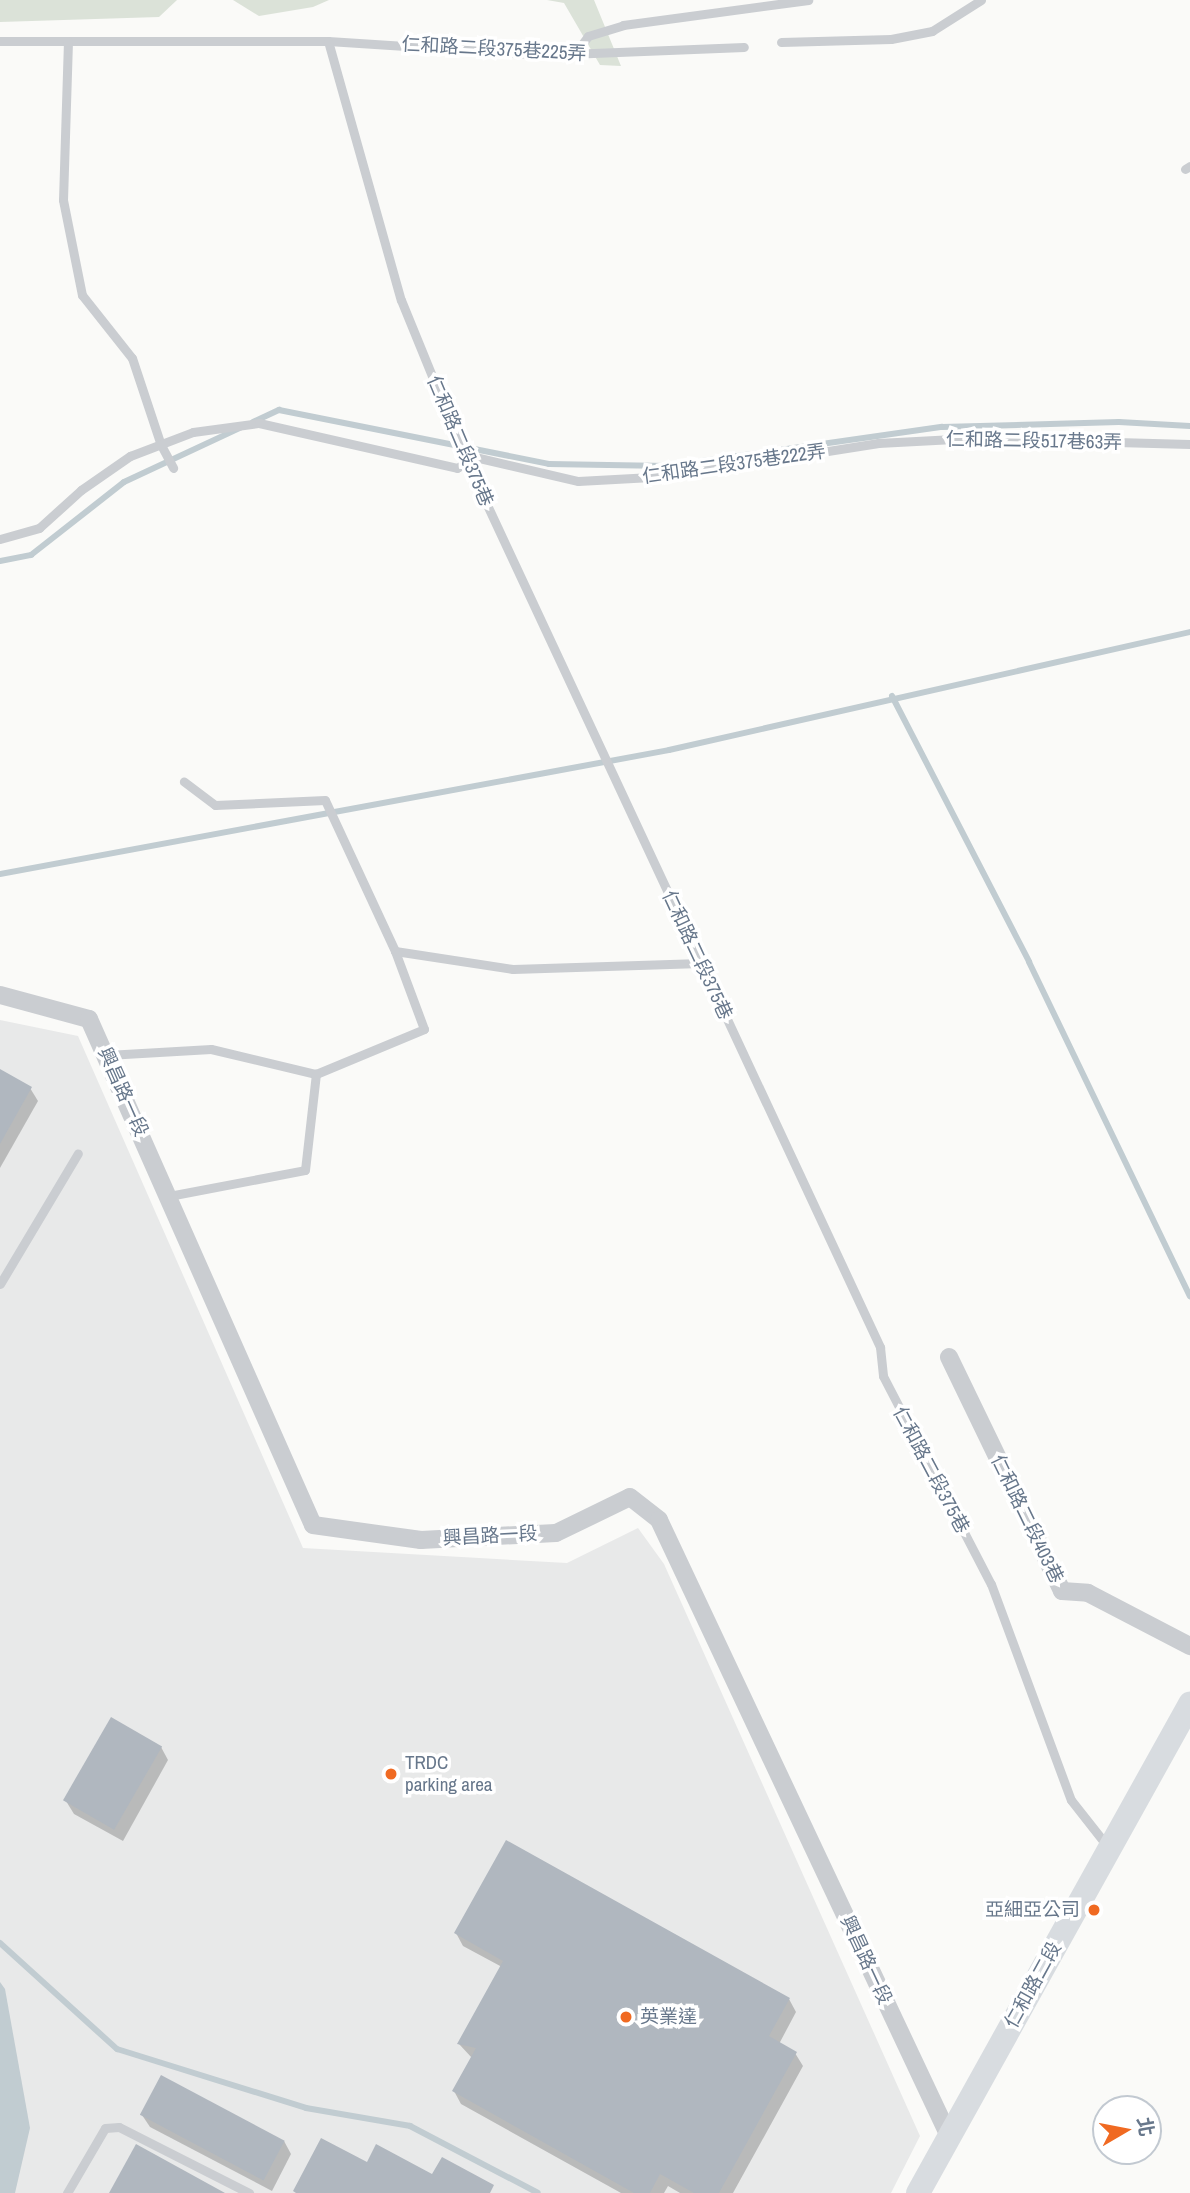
<!DOCTYPE html>
<html>
<head>
<meta charset="utf-8">
<style>
  body { margin:0 }
  #map { position:relative; width:1190px; height:2193px; overflow:hidden; background:#fafaf8; font-family:"Archivo Narrow","Noto Sans TC",sans-serif }
  div>[style] { position:absolute }
  [style*='--x'] { left:calc(var(--x)*1px); top:calc(var(--y)*1px); width:calc(var(--w)*1px); rotate:calc(var(--a)*1deg) }
  .built>* { inset:0; background:#e8e9e9 }
  .green>* { inset:0; background:#dbe2d8 }
  .water>* { inset:0; background:#c1ccd1 }
  .shadow>* { inset:0; background:#0003 }
  .stream>* { height:6px; margin:-3px; padding:0 3px; transform-origin:3px; border-radius:3px; background:#c1ccd1 }
  .building>* { inset:0; background:#b0b7bf; transform-origin:0 0 }
  .service>* { height:9px; margin:-4.5px; padding:0 4.5px; transform-origin:4.5px; border-radius:4.5px; background:#cacdd1 }
  .minor>* { height:18px; margin:-9px; padding:0 9px; transform-origin:9px; border-radius:9px; background:#cacdd1 }
  .secondary>* { height:24px; margin:-12px; padding:0 12px; transform-origin:12px; border-radius:12px; background:#d8dce0 }
  .dots>* { width:19px; height:19px; translate:-50% -50%; box-sizing:border-box; border:4px solid #fff; border-radius:50% }
  span { translate:-50% -50%; white-space:nowrap; text-align:center; line-height:1.15; -webkit-text-stroke:7px #fff; paint-order:stroke }
  .street-label { font-size:19px; color:#67778b }
  .poi-label { font-size:19px; color:#67778b }
  .left { translate:0 -50%; text-align:left }
  .right { translate:-100% -50%; text-align:right }
  .north { position:absolute; left:1092px; top:2095px; width:70px; height:70px; box-sizing:border-box; background:#fff; border:2px solid #c2c9d1; border-radius:50%; rotate:80deg; font-size:19px; font-weight:700; line-height:28px; text-align:center; color:#67778b }
  .north::after { content:''; display:block; margin:auto; width:24px; height:32px; background:#f06a22; clip-path:polygon(50% 0,100% 100%,50% 72%,0 100%) }
</style>
</head>
<body>
<div id="map">
  <div class="built">
    <div style="clip-path:polygon(0 1020px,78px 1036px,303px 1548px,567px 1563px,638px 1528px,664px 1564px,920px 2136px,891px 2193px,0 2193px)"></div>
  </div>
  <div class="green">
    <div style="clip-path:polygon(0 0,177px 0,159px 17px,0 22px)"></div>
    <div style="clip-path:polygon(233px 0,329px 0,313px 7px,259px 16px)"></div>
    <div style="clip-path:polygon(547px 0,594px 0,621px 66px,600px 65px,564px 3px)"></div>
  </div>
  <div class="water">
    <div style="clip-path:polygon(0 1982px,5px 1989px,30px 2128px,15px 2193px,0 2193px)"></div>
  </div>
  <div class="shadow">
    <div style="clip-path:polygon(0 1071px,30px 1088px,38px 1101px,0 1168px)"></div>
    <div style="clip-path:polygon(161px 1747px,168px 1760px,123px 1841px,74px 1814px,66px 1801px)"></div>
    <div style="clip-path:polygon(456px 1933px,789px 1999px,796px 2012px,779px 2044px,795px 2053px,803px 2066px,733px 2193px,680px 2193px,668px 2186px,664px 2193px,621px 2193px,461px 2104px,454px 2091px,472px 2058px,459px 2044px,502px 1967px,463px 1946px)"></div>
    <div style="clip-path:polygon(142px 2115px,284px 2141px,291px 2154px,272px 2191px,150px 2127px)"></div>
  </div>
  <div class="stream">
    <div style="--x:253;--y:422;--w:29;--a:-25"></div>
    <div style="--x:279;--y:410;--w:275;--a:11.3"></div>
    <div style="--x:549;--y:464;--w:118;--a:1"></div>
    <div style="--x:667;--y:466;--w:278;--a:-8.1"></div>
    <div style="--x:942;--y:427;--w:177;--a:-1.6"></div>
    <div style="--x:1119;--y:422;--w:71;--a:3.2"></div>
    <div style="--x:0;--y:561;--w:32;--a:-11"></div>
    <div style="--x:31;--y:555;--w:118;--a:-38.1"></div>
    <div style="--x:124;--y:482;--w:128;--a:-25"></div>
    <div style="--x:892;--y:696;--w:299;--a:62.7"></div>
    <div style="--x:1029;--y:962;--w:371;--a:64.3"></div>
    <div style="--x:0;--y:874;--w:680;--a:-10.5"></div>
    <div style="--x:669;--y:750;--w:534;--a:-12.76"></div>
    <div style="--x:0;--y:1943;--w:158;--a:42.2"></div>
    <div style="--x:117;--y:2049;--w:198;--a:17.3"></div>
    <div style="--x:306;--y:2108;--w:106;--a:9.8"></div>
    <div style="--x:410;--y:2126;--w:144;--a:27.6"></div>
  </div>
  <div class="building">
    <div style="clip-path:polygon(0 1069px,32px 1087px,0 1144px)"></div>
    <div style="left:111px;top:1717px;width:59px;height:96px;rotate:30deg"></div>
    <div style="clip-path:polygon(506px 1840px,790px 1998px,769px 2036px,797px 2052px,719px 2193px,694px 2193px,660px 2174px,650px 2193px,634px 2193px,452px 2091px,476px 2048px,457px 2044px,503px 1961px,454px 1933px)"></div>
    <div style="left:161px;top:2075px;width:140px;height:45px;rotate:28deg"></div>
    <div style="clip-path:polygon(321px 2138px,367px 2162px,376px 2144px,432px 2174px,442px 2157px,494px 2185px,490px 2193px,296px 2193px,293px 2191px)"></div>
    <div style="clip-path:polygon(136px 2144px,225px 2193px,109px 2193px)"></div>
  </div>
  <div class="service">
    <div style="--x:0;--y:41;--w:328;--a:0"></div>
    <div style="--x:328;--y:41;--w:215;--a:3.7"></div>
    <div style="--x:543;--y:55;--w:201;--a:-2.3"></div>
    <div style="--x:68;--y:41;--w:159;--a:91.8"></div>
    <div style="--x:63;--y:200;--w:97;--a:78.7"></div>
    <div style="--x:82;--y:295;--w:80;--a:51.6"></div>
    <div style="--x:132;--y:358;--w:92;--a:71.6"></div>
    <div style="--x:161;--y:445;--w:26;--a:62"></div>
    <div style="--x:328;--y:41;--w:269;--a:74.3"></div>
    <div style="--x:401;--y:300;--w:175;--a:67.8"></div>
    <div style="--x:467;--y:462;--w:977;--a:64.98"></div>
    <div style="--x:880;--y:1347;--w:29;--a:84"></div>
    <div style="--x:883;--y:1376;--w:234;--a:62.6"></div>
    <div style="--x:991;--y:1584;--w:230;--a:69.7"></div>
    <div style="--x:1071;--y:1800;--w:60;--a:51.8"></div>
    <div style="--x:781;--y:42;--w:110;--a:-1.6"></div>
    <div style="--x:891;--y:39;--w:42;--a:-11"></div>
    <div style="--x:932;--y:31;--w:58;--a:-32.3"></div>
    <div style="--x:575;--y:54;--w:22;--a:-54"></div>
    <div style="--x:588;--y:36;--w:37;--a:-17"></div>
    <div style="--x:623;--y:25;--w:187;--a:-7.7"></div>
    <div style="--x:1185;--y:169;--w:6;--a:-31"></div>
    <div style="--x:0;--y:539;--w:41;--a:-15.8"></div>
    <div style="--x:39;--y:528;--w:57;--a:-42.1"></div>
    <div style="--x:81;--y:490;--w:60;--a:-34.8"></div>
    <div style="--x:130;--y:456;--w:67;--a:-20.9"></div>
    <div style="--x:193;--y:432;--w:67;--a:-7.8"></div>
    <div style="--x:259;--y:423;--w:203;--a:12.8"></div>
    <div style="--x:457;--y:468;--w:21;--a:-31"></div>
    <div style="--x:475;--y:457;--w:106;--a:13.1"></div>
    <div style="--x:578;--y:481;--w:92;--a:-3.1"></div>
    <div style="--x:670;--y:476;--w:211;--a:-9"></div>
    <div style="--x:878;--y:443;--w:95;--a:-3"></div>
    <div style="--x:973;--y:438;--w:217;--a:1.6"></div>
    <div style="--x:395;--y:951;--w:119;--a:8.7"></div>
    <div style="--x:513;--y:969;--w:188;--a:-1.8"></div>
    <div style="--x:107;--y:1055;--w:104;--a:-3.3"></div>
    <div style="--x:211;--y:1049;--w:108;--a:13.4"></div>
    <div style="--x:316;--y:1074;--w:117;--a:-22.6"></div>
    <div style="--x:424;--y:1029;--w:83;--a:-110.4"></div>
    <div style="--x:395;--y:951;--w:166;--a:-114.9"></div>
    <div style="--x:325;--y:800;--w:110;--a:177.4"></div>
    <div style="--x:215;--y:805;--w:39;--a:-143"></div>
    <div style="--x:169;--y:1196;--w:138;--a:-10.8"></div>
    <div style="--x:305;--y:1170;--w:97;--a:-83.5"></div>
    <div style="--x:0;--y:1284;--w:152;--a:-59.2"></div>
    <div style="--x:67;--y:2193;--w:75;--a:-59.7"></div>
    <div style="--x:105;--y:2128;--w:14;--a:-4"></div>
    <div style="--x:119;--y:2127;--w:146;--a:26.9"></div>
  </div>
  <div class="minor">
    <div style="--x:0;--y:995;--w:92;--a:15.1"></div>
    <div style="--x:89;--y:1019;--w:553;--a:66.12"></div>
    <div style="--x:313;--y:1525;--w:109;--a:7.9"></div>
    <div style="--x:421;--y:1540;--w:135;--a:-3"></div>
    <div style="--x:556;--y:1533;--w:82;--a:-25.9"></div>
    <div style="--x:630;--y:1497;--w:37;--a:38"></div>
    <div style="--x:659;--y:1520;--w:681;--a:64.79"></div>
    <div style="--x:949;--y:1357;--w:260;--a:64.2"></div>
    <div style="--x:1062;--y:1591;--w:26;--a:4"></div>
    <div style="--x:1088;--y:1593;--w:115;--a:27.5"></div>
  </div>
  <div class="secondary">
    <div style="--x:918;--y:2193;--w:560;--a:-60.92"></div>
  </div>
  <div class="dots">
    <div style="left:391px;top:1774px;background:#f06a22"></div>
    <div style="left:1094px;top:1910px;background:#f06a22"></div>
    <div style="left:626px;top:2017px;background:#f06a22"></div>
  </div>
  <div class="street-label">
    <span style="left:494px;top:49px;rotate:3deg">仁和路二段375巷225弄</span>
    <span style="left:460px;top:441px;rotate:67deg">仁和路二段375巷</span>
    <span style="left:1034px;top:441px;rotate:1deg">仁和路二段517巷63弄</span>
    <span style="left:734px;top:464px;rotate:-8deg">仁和路二段375巷222弄</span>
    <span style="left:697px;top:955px;rotate:65deg">仁和路二段375巷</span>
    <span style="left:123px;top:1092px;rotate:66deg">興昌路一段</span>
    <span style="left:931px;top:1470px;rotate:62deg">仁和路二段375巷</span>
    <span style="left:1027px;top:1519px;rotate:64deg">仁和路二段403巷</span>
    <span style="left:490px;top:1536px;rotate:-3deg">興昌路一段</span>
    <span style="left:866px;top:1960px;rotate:65deg">興昌路一段</span>
    <span style="left:1033px;top:1985px;rotate:-61deg">仁和路二段</span>
  </div>
  <div class="poi-label">
    <span class="left" style="left:405px;top:1774px">TRDC<br>parking area</span>
    <span class="right" style="left:1080px;top:1910px">亞細亞公司</span>
    <span class="left" style="left:640px;top:2017px">英業達</span>
  </div>
  <div class="north">北</div>
</div>
</body>
</html>
